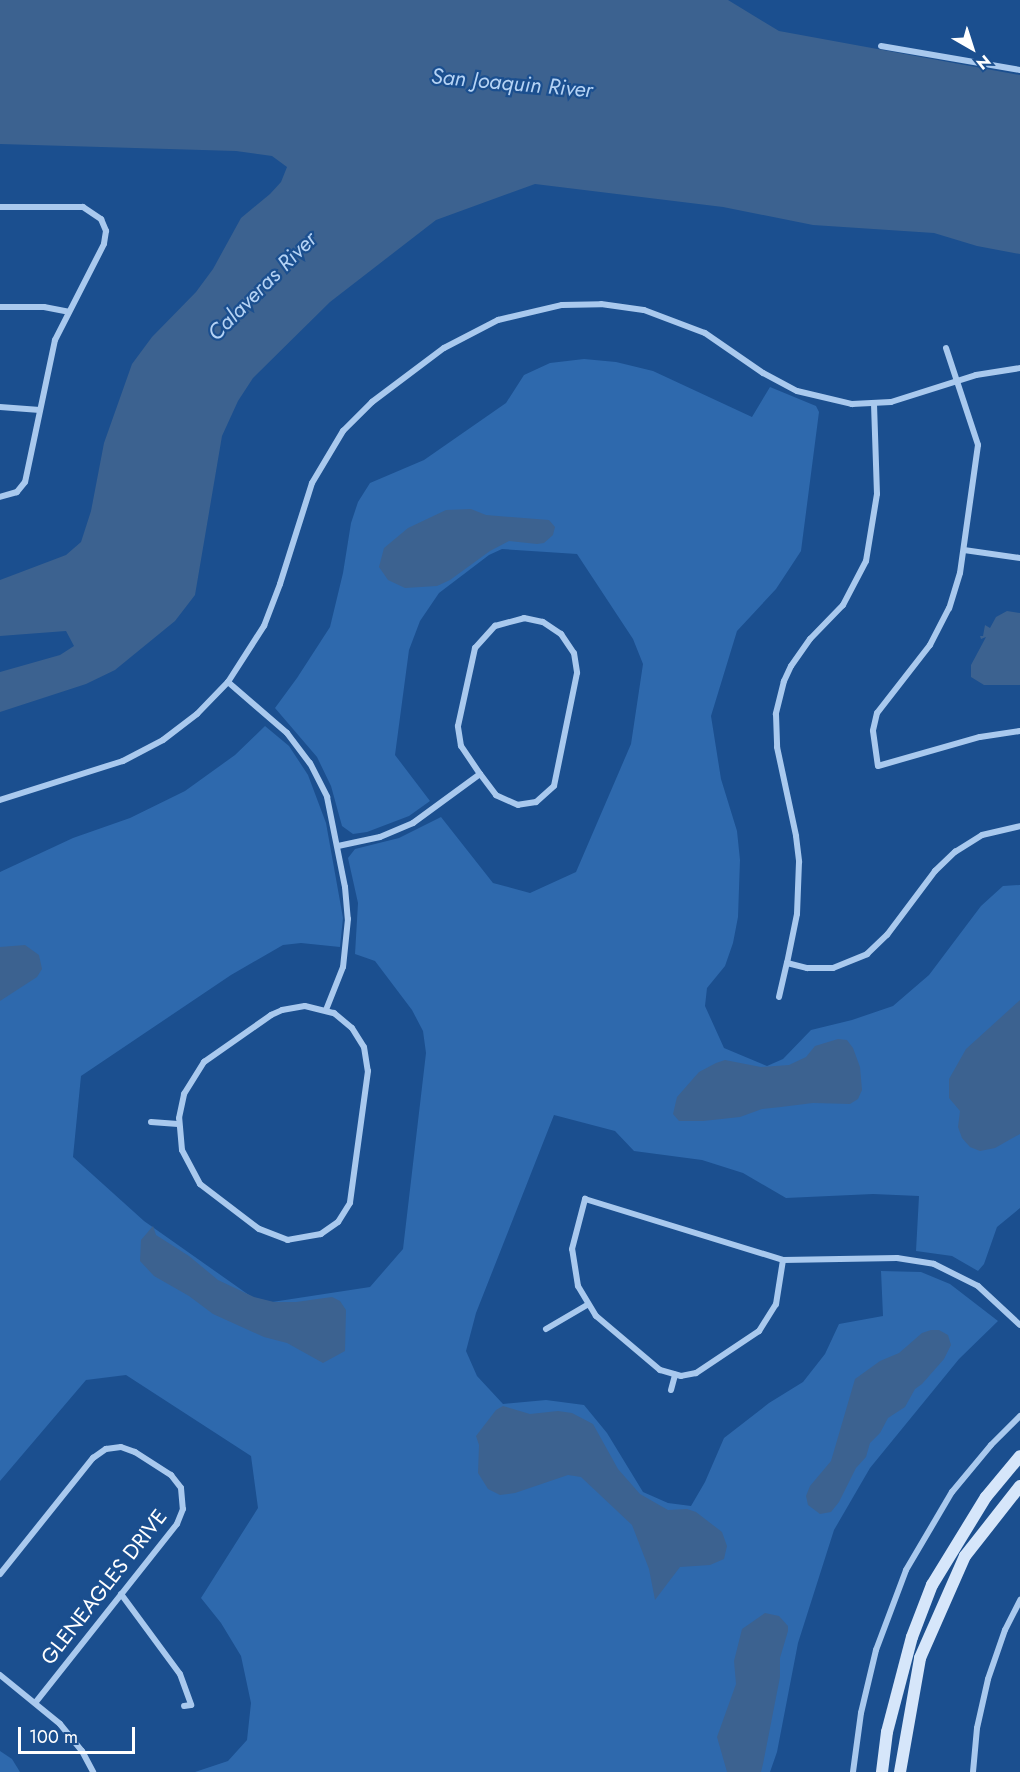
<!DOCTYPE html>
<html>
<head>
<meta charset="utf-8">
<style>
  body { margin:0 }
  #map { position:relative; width:1020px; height:1772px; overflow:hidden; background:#1b4f8f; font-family:Jost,sans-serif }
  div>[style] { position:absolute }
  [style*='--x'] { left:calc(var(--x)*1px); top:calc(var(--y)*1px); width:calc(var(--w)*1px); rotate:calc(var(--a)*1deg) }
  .green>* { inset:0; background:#2e69ad }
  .water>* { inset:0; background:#3c6290 }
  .street>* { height:6px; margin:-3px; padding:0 3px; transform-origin:3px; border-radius:3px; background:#a9c9ee }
  .secondary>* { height:12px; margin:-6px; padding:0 6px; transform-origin:6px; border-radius:6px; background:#d6e6fa }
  span { translate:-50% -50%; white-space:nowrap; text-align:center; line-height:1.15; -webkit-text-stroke:4.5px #1b4f8f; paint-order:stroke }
  .street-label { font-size:21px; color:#fff }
  .water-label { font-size:22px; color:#b5d3f5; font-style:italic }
  .north { position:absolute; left:942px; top:18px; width:60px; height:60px; -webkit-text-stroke:4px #1b4f8f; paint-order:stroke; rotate:141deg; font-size:16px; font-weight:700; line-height:24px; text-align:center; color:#fff }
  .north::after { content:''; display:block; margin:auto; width:21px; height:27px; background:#fff; clip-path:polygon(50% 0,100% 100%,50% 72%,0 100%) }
  .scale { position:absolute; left:18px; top:1727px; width:117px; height:27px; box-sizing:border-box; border:3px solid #fff; border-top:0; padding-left:8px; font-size:18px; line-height:21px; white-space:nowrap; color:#fff; -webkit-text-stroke:4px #1b4f8f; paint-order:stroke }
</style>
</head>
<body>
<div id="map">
  <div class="green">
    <div style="clip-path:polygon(584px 359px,616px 362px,653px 371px,752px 417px,770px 387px,816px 406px,819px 412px,801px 551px,776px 589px,737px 631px,711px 716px,721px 779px,737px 831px,740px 860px,738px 917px,733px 943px,725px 966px,707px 988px,705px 1006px,724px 1048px,767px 1066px,783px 1059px,811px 1030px,852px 1020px,893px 1006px,929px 975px,981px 906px,1003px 886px,1020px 885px,1020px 1208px,997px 1227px,984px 1264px,978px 1271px,952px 1256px,916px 1251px,919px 1196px,873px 1194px,786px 1198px,743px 1173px,702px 1160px,634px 1151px,615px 1131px,554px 1115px,476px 1313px,466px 1351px,477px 1376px,503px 1404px,546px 1400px,584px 1405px,607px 1433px,643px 1492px,668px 1503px,691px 1506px,705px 1482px,724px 1438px,769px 1403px,803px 1382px,825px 1354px,839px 1324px,883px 1316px,881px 1271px,921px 1272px,950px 1284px,998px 1321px,959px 1359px,870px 1468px,834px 1530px,798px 1643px,777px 1752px,770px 1772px,195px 1772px,228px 1761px,247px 1740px,251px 1703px,241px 1656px,221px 1623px,201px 1598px,258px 1508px,251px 1456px,126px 1375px,86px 1380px,0 1481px,0 872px,73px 838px,130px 818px,185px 791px,235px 755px,265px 726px,289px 746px,308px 775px,326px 823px,343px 918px,340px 947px,301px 943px,283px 945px,231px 975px,81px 1076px,73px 1157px,144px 1221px,256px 1300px,272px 1302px,370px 1287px,403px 1249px,426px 1053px,423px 1031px,412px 1010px,375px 961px,355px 954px,358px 903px,348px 858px,355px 849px,399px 838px,441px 817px,493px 883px,530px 893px,576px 872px,631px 744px,643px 664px,633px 639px,577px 554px,502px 549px,489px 555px,439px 593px,420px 621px,409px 650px,395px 755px,430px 801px,409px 816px,367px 832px,353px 834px,342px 826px,331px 786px,317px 757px,275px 708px,297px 678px,330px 627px,343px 573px,351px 523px,358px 502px,370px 483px,424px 460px,506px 403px,524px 375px,550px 363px)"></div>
    <div style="clip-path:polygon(0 1751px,12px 1759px,20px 1772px,0 1772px)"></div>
  </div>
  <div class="water">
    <div style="clip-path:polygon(0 0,728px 0,779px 31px,1020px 75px,1020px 254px,977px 246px,934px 233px,813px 225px,723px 207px,535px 184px,436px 220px,330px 302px,253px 378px,238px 401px,222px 436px,195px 595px,175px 621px,115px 670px,86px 684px,0 712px,0 672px,60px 655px,74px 646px,66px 631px,0 636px,0 580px,66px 555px,81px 542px,91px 511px,104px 443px,132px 364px,152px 337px,196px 292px,213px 269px,241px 218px,270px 194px,281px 182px,287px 167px,272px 156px,236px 151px,0 144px)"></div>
    <div style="clip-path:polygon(471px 509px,486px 515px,549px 520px,555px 527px,553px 535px,544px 543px,537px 544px,509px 541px,490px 551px,450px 580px,437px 586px,405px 588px,388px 580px,379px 567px,384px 548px,408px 528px,446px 510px)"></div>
    <div style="clip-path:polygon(1007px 611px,1020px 613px,1020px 685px,984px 685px,971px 677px,971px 665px,986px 637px,981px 639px,980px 636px,983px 636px,985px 625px,990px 628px,996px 617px)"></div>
    <div style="clip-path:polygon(25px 945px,39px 955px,42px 969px,37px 977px,0 1001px,0 947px)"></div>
    <div style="clip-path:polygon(1020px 1000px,1020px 1134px,995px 1148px,980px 1151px,970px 1147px,962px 1138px,958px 1127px,960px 1111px,949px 1098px,949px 1079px,966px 1049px)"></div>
    <div style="clip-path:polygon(838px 1039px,847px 1040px,853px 1048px,860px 1067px,862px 1090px,858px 1099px,850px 1104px,813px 1103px,781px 1107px,762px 1109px,740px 1117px,703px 1121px,679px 1121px,673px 1114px,677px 1097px,699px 1072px,716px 1063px,725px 1060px,761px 1067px,789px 1065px,806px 1057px,815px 1046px)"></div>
    <div style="clip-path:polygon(153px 1226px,156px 1235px,189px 1256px,218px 1280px,254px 1297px,274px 1302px,296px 1302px,332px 1297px,340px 1301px,346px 1310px,345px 1351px,323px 1363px,287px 1343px,264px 1337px,213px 1314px,189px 1296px,154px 1276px,140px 1261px,141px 1240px)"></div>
    <div style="clip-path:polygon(931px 1330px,939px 1330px,948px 1335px,951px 1345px,944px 1359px,922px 1384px,915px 1389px,905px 1407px,888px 1418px,880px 1433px,870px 1443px,866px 1457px,856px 1468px,839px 1502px,831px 1512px,820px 1514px,808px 1505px,806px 1496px,810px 1486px,831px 1461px,855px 1379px,880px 1361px,899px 1353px,922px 1333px)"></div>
    <div style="clip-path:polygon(503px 1406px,530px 1414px,558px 1411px,572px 1413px,593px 1424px,618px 1469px,640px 1494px,668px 1510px,687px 1509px,696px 1512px,722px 1532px,727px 1546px,724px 1559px,710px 1565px,680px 1567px,655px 1600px,649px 1569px,632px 1525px,581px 1477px,568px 1475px,515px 1493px,500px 1495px,488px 1489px,478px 1473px,479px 1445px,476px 1436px,496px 1410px)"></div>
    <div style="clip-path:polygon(765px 1613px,779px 1616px,788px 1626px,788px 1631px,780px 1658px,780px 1677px,763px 1764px,761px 1772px,727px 1772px,717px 1737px,736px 1684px,734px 1661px,742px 1629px)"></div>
  </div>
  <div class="street">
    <div style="--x:881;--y:46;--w:141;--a:9.8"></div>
    <div style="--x:0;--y:207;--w:83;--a:0"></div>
    <div style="--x:83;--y:207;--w:22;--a:34"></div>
    <div style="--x:101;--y:219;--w:13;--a:67"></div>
    <div style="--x:106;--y:231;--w:13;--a:99"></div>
    <div style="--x:104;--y:244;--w:108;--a:117"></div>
    <div style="--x:55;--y:340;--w:145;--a:101.9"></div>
    <div style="--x:25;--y:482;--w:13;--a:129"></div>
    <div style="--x:17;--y:492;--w:18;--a:164"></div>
    <div style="--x:0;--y:307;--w:44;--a:0"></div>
    <div style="--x:44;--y:307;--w:25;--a:11"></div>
    <div style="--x:946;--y:348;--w:102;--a:71.7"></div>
    <div style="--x:978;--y:445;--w:129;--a:98"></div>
    <div style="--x:960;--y:573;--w:37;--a:107"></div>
    <div style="--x:949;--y:608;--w:42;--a:117.2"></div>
    <div style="--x:930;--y:645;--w:86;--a:127.9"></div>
    <div style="--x:877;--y:713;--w:18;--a:103"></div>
    <div style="--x:873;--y:731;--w:35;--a:82"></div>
    <div style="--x:878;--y:766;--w:106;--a:-15.9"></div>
    <div style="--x:980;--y:737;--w:40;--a:-8.5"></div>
    <div style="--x:874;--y:404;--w:90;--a:88.1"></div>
    <div style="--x:877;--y:494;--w:68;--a:99.3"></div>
    <div style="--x:866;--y:561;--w:50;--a:117.6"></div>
    <div style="--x:843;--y:605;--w:47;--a:134.1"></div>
    <div style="--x:810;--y:639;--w:33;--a:125"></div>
    <div style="--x:791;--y:666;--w:17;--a:115"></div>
    <div style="--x:784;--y:681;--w:34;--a:104"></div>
    <div style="--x:776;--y:714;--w:33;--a:88"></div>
    <div style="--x:777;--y:747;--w:91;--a:77.9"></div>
    <div style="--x:796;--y:836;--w:26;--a:83"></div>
    <div style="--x:799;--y:862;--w:52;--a:92.2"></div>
    <div style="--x:797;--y:914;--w:50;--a:101.5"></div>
    <div style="--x:787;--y:963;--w:21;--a:14"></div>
    <div style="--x:807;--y:968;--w:26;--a:0"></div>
    <div style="--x:833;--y:968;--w:37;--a:-22"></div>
    <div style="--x:867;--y:954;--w:28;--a:-44"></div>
    <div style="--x:887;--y:935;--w:80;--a:-53.1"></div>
    <div style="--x:935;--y:871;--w:28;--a:-44"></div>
    <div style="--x:955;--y:852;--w:32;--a:-32"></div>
    <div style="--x:982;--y:835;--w:39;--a:-13"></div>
    <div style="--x:0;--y:407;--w:40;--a:4.3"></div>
    <div style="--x:964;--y:550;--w:57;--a:8.1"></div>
    <div style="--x:524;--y:618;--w:19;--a:12"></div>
    <div style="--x:543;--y:622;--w:22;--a:34"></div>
    <div style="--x:561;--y:634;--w:23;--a:56"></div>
    <div style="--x:574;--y:653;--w:20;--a:81"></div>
    <div style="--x:577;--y:673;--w:115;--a:101.5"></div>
    <div style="--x:554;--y:786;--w:24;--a:138"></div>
    <div style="--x:536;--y:802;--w:18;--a:171"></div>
    <div style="--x:518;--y:805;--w:24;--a:-156"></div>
    <div style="--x:496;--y:795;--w:26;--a:-127"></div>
    <div style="--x:480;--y:774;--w:34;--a:-124"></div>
    <div style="--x:461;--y:746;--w:20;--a:-99"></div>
    <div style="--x:458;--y:726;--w:80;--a:-77.7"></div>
    <div style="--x:475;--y:648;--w:30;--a:-48"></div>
    <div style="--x:495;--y:626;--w:30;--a:-15"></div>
    <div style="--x:228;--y:682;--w:78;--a:40.8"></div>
    <div style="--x:287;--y:733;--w:38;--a:53"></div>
    <div style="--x:310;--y:763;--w:38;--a:63"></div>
    <div style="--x:327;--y:797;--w:92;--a:78.7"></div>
    <div style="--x:345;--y:887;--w:32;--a:85"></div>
    <div style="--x:348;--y:919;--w:48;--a:95.9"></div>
    <div style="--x:343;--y:967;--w:46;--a:111.6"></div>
    <div style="--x:0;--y:800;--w:129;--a:-17.6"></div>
    <div style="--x:123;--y:761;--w:45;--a:-27.7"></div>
    <div style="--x:163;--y:740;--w:43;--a:-37.4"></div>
    <div style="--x:197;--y:714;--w:45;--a:-45.9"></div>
    <div style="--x:228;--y:682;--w:67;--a:-57.3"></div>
    <div style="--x:264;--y:626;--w:45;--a:-69.1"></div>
    <div style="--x:280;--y:584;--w:106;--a:-72.4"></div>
    <div style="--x:312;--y:483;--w:61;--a:-59.2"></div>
    <div style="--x:343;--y:431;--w:41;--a:-45"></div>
    <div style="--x:372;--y:402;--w:90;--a:-36.9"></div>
    <div style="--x:444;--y:348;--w:61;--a:-27.4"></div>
    <div style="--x:498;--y:320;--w:66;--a:-13.2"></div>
    <div style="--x:562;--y:305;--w:39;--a:-1"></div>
    <div style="--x:601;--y:304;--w:43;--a:7.9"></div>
    <div style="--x:644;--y:310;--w:65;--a:20.7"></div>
    <div style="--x:705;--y:333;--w:70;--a:34.6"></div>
    <div style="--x:763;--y:373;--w:38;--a:28"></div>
    <div style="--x:797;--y:391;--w:57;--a:13.3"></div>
    <div style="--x:852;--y:404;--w:39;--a:-3"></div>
    <div style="--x:891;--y:402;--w:89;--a:-17.6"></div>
    <div style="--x:976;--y:375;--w:45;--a:-9"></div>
    <div style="--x:338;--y:846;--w:43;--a:-12.1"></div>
    <div style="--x:380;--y:837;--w:36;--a:-23"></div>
    <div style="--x:413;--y:823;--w:83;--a:-36.2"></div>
    <div style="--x:779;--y:997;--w:35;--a:-77"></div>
    <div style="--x:305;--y:1006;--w:30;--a:14"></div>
    <div style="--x:334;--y:1013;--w:23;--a:40"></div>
    <div style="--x:352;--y:1028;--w:22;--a:58"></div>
    <div style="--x:364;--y:1047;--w:24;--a:81"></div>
    <div style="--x:368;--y:1071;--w:133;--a:97.8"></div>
    <div style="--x:350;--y:1203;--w:22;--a:122"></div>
    <div style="--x:338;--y:1222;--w:21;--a:145"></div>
    <div style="--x:321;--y:1234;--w:34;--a:170"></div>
    <div style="--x:288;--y:1240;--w:31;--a:-159"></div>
    <div style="--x:259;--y:1229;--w:74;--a:-142.7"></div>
    <div style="--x:200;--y:1184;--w:38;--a:-118"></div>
    <div style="--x:182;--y:1150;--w:32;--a:-95"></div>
    <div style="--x:179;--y:1118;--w:25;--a:-78"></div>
    <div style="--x:184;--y:1094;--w:38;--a:-58"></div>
    <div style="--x:204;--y:1062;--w:82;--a:-35"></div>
    <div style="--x:271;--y:1015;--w:12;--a:-24"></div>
    <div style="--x:282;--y:1010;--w:23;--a:-10"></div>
    <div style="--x:151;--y:1122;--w:27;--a:4"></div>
    <div style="--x:783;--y:1260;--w:45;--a:99"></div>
    <div style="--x:776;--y:1304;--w:32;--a:122"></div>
    <div style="--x:759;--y:1331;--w:76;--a:146.3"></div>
    <div style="--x:696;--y:1373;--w:15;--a:169"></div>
    <div style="--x:681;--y:1376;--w:22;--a:-164"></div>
    <div style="--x:660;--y:1370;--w:84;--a:-139.8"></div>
    <div style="--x:596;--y:1316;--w:35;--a:-121"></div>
    <div style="--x:578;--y:1286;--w:37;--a:-99"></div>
    <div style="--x:572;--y:1249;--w:52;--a:-75.4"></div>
    <div style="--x:585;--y:1199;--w:207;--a:17.1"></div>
    <div style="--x:783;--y:1260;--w:114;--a:-1"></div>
    <div style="--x:897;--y:1258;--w:37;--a:9"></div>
    <div style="--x:934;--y:1264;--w:49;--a:26.6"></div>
    <div style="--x:978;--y:1286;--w:57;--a:42.9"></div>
    <div style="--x:546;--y:1329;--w:48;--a:-30.3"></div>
    <div style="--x:671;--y:1390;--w:16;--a:-75"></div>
    <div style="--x:0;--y:1574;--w:149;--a:-51.3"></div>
    <div style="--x:93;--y:1458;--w:16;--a:-35"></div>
    <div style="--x:106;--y:1449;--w:15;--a:-8"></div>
    <div style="--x:121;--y:1447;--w:15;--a:20"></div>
    <div style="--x:135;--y:1452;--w:43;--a:32.6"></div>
    <div style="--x:171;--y:1475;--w:16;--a:52"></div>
    <div style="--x:181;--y:1488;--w:21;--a:85"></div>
    <div style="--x:183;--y:1509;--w:16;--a:112"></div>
    <div style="--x:177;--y:1524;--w:228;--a:128.4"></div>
    <div style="--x:121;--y:1594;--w:99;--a:53.6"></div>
    <div style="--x:180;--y:1674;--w:33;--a:70"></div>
    <div style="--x:191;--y:1705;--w:7;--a:172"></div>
    <div style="--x:0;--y:1675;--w:77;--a:39.2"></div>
    <div style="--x:60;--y:1724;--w:35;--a:51"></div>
    <div style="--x:82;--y:1751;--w:24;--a:62"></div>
    <div style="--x:853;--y:1772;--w:60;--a:-82.3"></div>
    <div style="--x:861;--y:1713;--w:65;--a:-76.6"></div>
    <div style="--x:876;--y:1650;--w:85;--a:-69.4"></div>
    <div style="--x:906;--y:1570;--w:91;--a:-59.5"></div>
    <div style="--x:952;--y:1492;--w:61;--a:-50.3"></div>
    <div style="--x:991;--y:1445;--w:41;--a:-45"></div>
    <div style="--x:973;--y:1772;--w:44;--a:-84.8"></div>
    <div style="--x:977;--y:1728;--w:50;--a:-77.3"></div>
    <div style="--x:988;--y:1679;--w:52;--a:-70.9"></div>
    <div style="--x:1005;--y:1630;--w:34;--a:-63"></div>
  </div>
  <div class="secondary">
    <div style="--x:882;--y:1772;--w:40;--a:-82.9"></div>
    <div style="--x:887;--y:1732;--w:98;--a:-75.3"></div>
    <div style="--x:912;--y:1637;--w:56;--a:-69"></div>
    <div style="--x:932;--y:1585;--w:103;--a:-58.5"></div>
    <div style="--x:986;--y:1497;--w:53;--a:-50.3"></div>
    <div style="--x:900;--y:1772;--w:116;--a:-80"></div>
    <div style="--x:920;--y:1658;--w:111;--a:-66.2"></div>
    <div style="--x:965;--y:1556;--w:89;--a:-51.8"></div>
  </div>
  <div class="street-label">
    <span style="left:104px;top:1587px;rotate:-52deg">GLENEAGLES DRIVE</span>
  </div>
  <div class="water-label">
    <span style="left:512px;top:83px;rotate:5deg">San Joaquin River</span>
    <span style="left:262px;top:286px;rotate:-45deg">Calaveras River</span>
  </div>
  <div class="north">N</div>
  <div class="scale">100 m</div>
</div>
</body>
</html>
